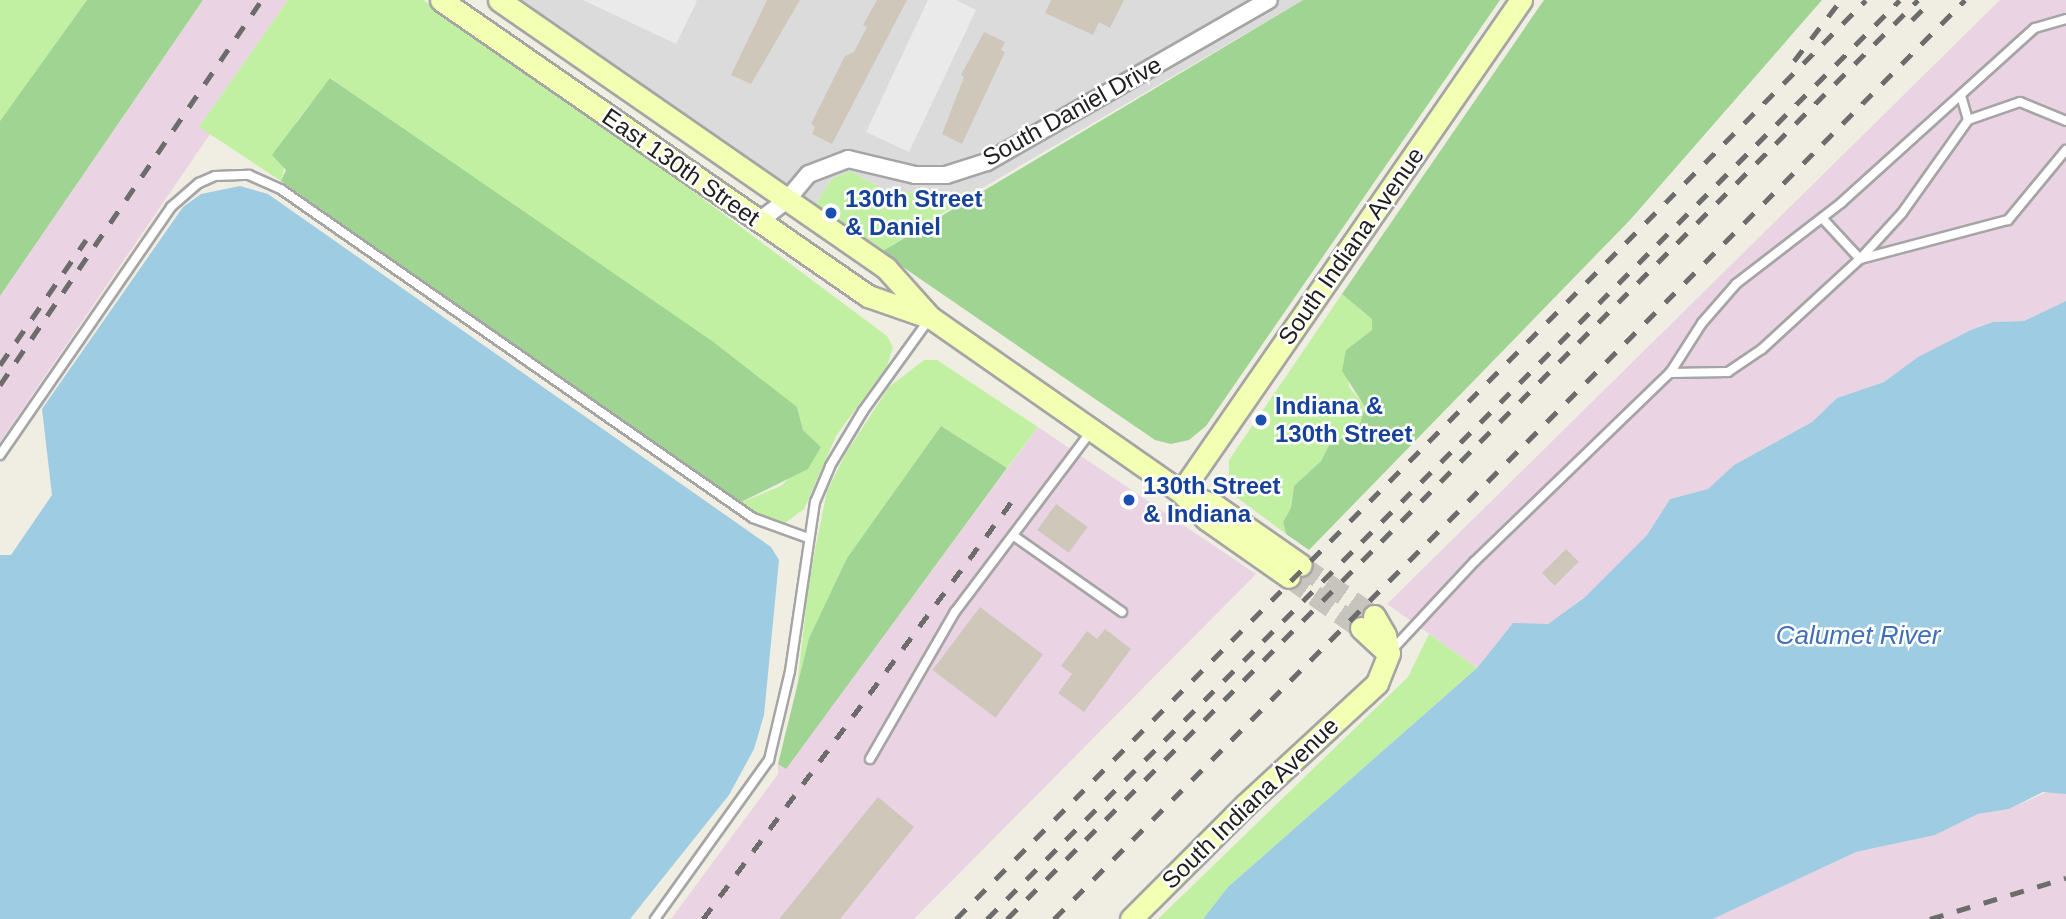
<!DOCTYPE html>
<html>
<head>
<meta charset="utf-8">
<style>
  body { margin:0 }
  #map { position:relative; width:2066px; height:919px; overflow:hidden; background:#f0ede3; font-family:Arial,sans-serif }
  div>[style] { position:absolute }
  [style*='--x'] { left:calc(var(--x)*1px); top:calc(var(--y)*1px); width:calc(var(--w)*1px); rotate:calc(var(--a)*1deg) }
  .residential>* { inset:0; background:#dcdbdb }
  .industrial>* { inset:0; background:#ead4e3 }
  .grass>* { inset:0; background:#c1f0a3 }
  .forest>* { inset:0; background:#9fd493 }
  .parking>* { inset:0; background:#eaeaea }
  .water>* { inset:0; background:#9ecce2 }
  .building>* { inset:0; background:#d0c7bb; transform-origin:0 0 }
  .secondary-tunnel>* { height:21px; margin-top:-10.5px; transform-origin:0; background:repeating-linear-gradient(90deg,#c6c4bc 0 21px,transparent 0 31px) }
  .roads { filter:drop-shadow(2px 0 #a5a5a5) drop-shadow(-2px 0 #a5a5a5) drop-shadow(0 2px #a5a5a5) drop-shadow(0 -2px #a5a5a5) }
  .service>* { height:8px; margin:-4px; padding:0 4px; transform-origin:4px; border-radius:4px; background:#fff }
  .minor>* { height:16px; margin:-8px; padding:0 8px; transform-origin:8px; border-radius:8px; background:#fff }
  .secondary>* { height:21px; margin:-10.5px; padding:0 10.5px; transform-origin:10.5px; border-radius:10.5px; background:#f3ffb2 }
  .rail>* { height:5px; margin-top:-2.5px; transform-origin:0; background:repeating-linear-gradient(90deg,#6c6c6c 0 14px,transparent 0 28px) }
  .dots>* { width:19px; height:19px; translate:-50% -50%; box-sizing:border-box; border:4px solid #fff; border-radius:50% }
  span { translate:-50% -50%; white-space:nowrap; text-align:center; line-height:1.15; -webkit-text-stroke:5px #fff; paint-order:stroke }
  .street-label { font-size:24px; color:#1e1e1e }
  .transit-label { font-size:24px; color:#164399; font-weight:700 }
  .left { translate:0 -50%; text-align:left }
  .water-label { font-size:26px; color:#406fb7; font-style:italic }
</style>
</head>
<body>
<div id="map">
  <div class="residential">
    <div style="clip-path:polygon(521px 0,1303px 0,979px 190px,941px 196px,883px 189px,850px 171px,832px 179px,815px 205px)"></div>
  </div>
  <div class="industrial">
    <div style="clip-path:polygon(203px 0,288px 0,199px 127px,210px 134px,0 442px,0 296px)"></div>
    <div style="clip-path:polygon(2000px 0,2066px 0,2066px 301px,2024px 321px,1993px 322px,1918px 357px,1884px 382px,1837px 398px,1812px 422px,1734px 465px,1708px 489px,1670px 499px,1647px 535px,1584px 598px,1548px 624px,1509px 628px,1477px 668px,1387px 604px)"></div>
    <div style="clip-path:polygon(1038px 427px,1256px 574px,914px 919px,671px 919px,778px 774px,778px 764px,786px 768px)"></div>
    <div style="clip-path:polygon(2054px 789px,2066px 794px,2066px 919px,1713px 919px,1856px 852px,1935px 835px,1978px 814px,2009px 809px)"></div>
  </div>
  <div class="grass">
    <div style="clip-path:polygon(0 0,87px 0,0 121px)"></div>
    <div style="clip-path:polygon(288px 0,423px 0,596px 119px,887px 336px,893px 347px,887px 366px,836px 436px,804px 509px,785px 523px,763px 520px,739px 503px,781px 486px,821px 447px,803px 430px,797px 407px,331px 78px,296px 122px,281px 181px,199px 127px)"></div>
    <div style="clip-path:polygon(850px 171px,883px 189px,941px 196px,979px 190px,881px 252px,815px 205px,832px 179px)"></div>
    <div style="clip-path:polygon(1342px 294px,1372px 319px,1372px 330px,1346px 350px,1349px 387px,1365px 406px,1358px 430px,1329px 445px,1321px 461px,1294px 486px,1291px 508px,1283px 522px,1286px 534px,1235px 496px,1229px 487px,1229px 460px)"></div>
    <div style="clip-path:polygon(924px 360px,937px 360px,1038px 427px,1007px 468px,941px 426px,847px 558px,809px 638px,797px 687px,809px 580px,827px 491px,846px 453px,889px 387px)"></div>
    <div style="clip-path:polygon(1429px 634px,1477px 668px,1228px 887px,1203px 919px,1158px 919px,1408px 677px)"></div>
  </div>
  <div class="forest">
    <div style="clip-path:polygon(87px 0,203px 0,0 296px,0 121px)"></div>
    <div style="clip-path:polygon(1303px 0,1500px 0,1206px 426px,1189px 440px,1171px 444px,1155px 440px,881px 252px)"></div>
    <div style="clip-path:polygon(1544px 0,1822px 0,1630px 220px,1309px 550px,1286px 534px,1283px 522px,1291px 508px,1294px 486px,1321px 461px,1329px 445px,1358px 430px,1365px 407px,1342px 371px,1346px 350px,1372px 330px,1372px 319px,1342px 294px)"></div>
    <div style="clip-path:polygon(330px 78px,712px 341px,797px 407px,803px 430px,821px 447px,808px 469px,739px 503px,281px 181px,286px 170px,272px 155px)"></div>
    <div style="clip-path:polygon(941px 426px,1007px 468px,786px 769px,778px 764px,809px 638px,847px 558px)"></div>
  </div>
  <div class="parking">
    <div style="clip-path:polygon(583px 0,695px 0,697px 1px,676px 44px)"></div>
    <div style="clip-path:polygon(928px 0,956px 0,976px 10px,909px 152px,866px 132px)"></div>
  </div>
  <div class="water">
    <div style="clip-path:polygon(240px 186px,268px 194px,771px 547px,779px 560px,764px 715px,754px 749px,729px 795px,630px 919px,0 919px,0 555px,11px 555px,52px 495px,42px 409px,183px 207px,201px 194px)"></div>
    <div style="clip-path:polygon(2066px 301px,2066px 794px,2043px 792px,2009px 809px,1978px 814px,1935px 835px,1856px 852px,1713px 919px,1203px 919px,1228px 887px,1477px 668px,1513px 623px,1548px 624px,1584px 598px,1647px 535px,1670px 499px,1708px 489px,1734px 465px,1812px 422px,1837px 398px,1884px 382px,1918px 357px,1971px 330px,1993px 322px,2024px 321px)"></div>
  </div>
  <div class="building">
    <div style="clip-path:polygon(767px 0,800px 0,751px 84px,731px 75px)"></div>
    <div style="clip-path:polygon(877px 0,907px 0,832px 144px,812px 134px,815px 127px,811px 124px,845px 56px,854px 52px,867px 27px,863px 25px)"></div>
    <div style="clip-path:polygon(1051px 0,1124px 0,1110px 28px,1099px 22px,1093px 35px,1045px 13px)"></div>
    <div style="clip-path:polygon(984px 32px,1005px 42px,1001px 50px,1005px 52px,962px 144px,942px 134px,964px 77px,961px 75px)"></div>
    <div style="left:1056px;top:504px;width:39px;height:32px;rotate:36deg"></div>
    <div style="left:1566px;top:549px;width:18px;height:34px;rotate:45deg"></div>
    <div style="left:980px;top:607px;width:79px;height:79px;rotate:37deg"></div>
    <div style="clip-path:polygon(1105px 629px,1131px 649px,1084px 712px,1058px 693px,1072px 674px,1061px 666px,1087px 631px,1097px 639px)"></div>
    <div style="clip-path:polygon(878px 797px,914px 827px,840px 919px,779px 919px)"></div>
  </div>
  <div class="secondary-tunnel">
    <div style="--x:1301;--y:565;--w:89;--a:34.9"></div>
    <div style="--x:1289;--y:577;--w:88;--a:35.3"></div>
  </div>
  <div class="roads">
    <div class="service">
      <div style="--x:1968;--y:120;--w:55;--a:-19.1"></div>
      <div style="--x:2020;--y:102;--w:50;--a:22.4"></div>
      <div style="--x:1822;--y:218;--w:56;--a:47.2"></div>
      <div style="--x:1860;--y:259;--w:62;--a:-47.6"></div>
      <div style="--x:1902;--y:213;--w:114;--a:-54.6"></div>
      <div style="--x:1968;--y:120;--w:26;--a:-106"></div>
      <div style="--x:1670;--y:373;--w:58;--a:-1"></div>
      <div style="--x:1728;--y:372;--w:41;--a:-34.1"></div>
      <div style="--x:1762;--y:349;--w:133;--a:-42.6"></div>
      <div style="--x:1860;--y:259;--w:153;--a:-14.8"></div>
      <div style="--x:2008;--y:220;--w:91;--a:-50.4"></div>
      <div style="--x:0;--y:455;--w:301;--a:-55.4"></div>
      <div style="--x:171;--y:207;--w:37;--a:-41"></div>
      <div style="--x:199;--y:183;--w:17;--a:-24"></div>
      <div style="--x:215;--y:176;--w:34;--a:-2"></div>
      <div style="--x:249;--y:175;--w:36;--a:24"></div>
      <div style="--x:282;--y:190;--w:574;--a:34.85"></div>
      <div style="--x:753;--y:518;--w:59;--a:20"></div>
      <div style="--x:1014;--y:536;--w:132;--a:35.1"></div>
      <div style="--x:1391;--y:651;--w:123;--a:-47"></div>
      <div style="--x:1475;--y:561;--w:271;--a:-44"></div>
      <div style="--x:1670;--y:373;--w:59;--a:-57.4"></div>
      <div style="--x:1702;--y:323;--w:52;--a:-48.9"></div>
      <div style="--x:1736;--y:284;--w:133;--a:-37.6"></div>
      <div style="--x:1841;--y:203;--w:261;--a:-42.1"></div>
      <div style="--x:2035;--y:28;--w:32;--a:-16"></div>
      <div style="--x:870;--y:759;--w:170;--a:-60"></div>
      <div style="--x:955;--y:612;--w:228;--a:-53"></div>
      <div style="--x:655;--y:919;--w:196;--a:-54.4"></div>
      <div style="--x:769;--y:760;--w:91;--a:-76.7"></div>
      <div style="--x:790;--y:671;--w:171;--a:-81.6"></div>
      <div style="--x:815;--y:502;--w:39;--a:-67"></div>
      <div style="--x:830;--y:466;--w:64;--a:-59"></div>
      <div style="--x:863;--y:411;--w:115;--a:-54.2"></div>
    </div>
    <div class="minor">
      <div style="--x:759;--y:221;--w:34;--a:-37"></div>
      <div style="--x:786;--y:201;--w:35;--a:-50"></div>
      <div style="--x:809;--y:174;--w:42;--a:-21"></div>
      <div style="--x:848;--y:159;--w:69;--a:13.4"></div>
      <div style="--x:915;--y:175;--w:31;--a:0"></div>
      <div style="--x:946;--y:175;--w:43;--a:-17.6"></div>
      <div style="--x:987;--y:162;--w:325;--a:-29.9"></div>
    </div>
    <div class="secondary">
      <div style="--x:441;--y:0;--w:520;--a:34.73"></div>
      <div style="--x:868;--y:296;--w:64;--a:19.3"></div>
      <div style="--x:499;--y:0;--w:471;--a:34.7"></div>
      <div style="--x:886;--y:268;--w:66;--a:48.1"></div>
      <div style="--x:930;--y:317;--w:306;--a:34.9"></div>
      <div style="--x:1181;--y:492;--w:37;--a:47"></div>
      <div style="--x:1206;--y:519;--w:101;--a:34.9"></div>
      <div style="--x:1181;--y:492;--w:598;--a:-55.35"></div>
      <div style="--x:1186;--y:494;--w:32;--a:22"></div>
      <div style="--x:1216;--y:506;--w:103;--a:34.8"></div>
      <div style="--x:1361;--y:628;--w:35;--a:43"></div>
      <div style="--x:1131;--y:919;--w:161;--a:-45"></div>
      <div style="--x:1245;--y:805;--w:180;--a:-42.7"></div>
      <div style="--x:1377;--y:683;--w:32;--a:-68"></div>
      <div style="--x:1389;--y:653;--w:18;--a:-103"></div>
      <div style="--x:1385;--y:635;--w:22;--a:-120"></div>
    </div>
  </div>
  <div class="rail">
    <div style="--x:1912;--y:20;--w:28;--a:-45"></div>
    <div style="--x:1794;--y:61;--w:77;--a:-52.4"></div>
    <div style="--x:0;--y:365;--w:152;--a:-55.5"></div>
    <div style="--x:0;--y:385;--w:466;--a:-55.8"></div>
    <div style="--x:703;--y:919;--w:530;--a:-53.52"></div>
    <div style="--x:956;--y:919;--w:1293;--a:-45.28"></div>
    <div style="--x:987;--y:919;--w:1295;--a:-45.19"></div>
    <div style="--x:1007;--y:919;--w:1294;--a:-45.25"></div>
    <div style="--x:1054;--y:919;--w:1294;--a:-45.25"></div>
    <div style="--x:1930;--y:919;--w:142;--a:-16.8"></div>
  </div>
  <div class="dots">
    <div style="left:831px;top:213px;background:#1a4fb4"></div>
    <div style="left:1261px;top:420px;background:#1a4fb4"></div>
    <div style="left:1129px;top:500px;background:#1a4fb4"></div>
  </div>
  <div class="street-label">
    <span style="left:1072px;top:111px;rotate:-29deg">South Daniel Drive</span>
    <span style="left:681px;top:167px;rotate:35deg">East 130th Street</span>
    <span style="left:1351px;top:246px;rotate:-55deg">South Indiana Avenue</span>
    <span style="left:1250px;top:803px;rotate:-44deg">South Indiana Avenue</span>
  </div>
  <div class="transit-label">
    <span class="left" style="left:845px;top:213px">130th Street<br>&amp; Daniel</span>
    <span class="left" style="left:1275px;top:420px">Indiana &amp;<br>130th Street</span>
    <span class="left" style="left:1143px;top:500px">130th Street<br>&amp; Indiana</span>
  </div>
  <div class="water-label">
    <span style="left:1858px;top:636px">Calumet River</span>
  </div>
</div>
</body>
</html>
